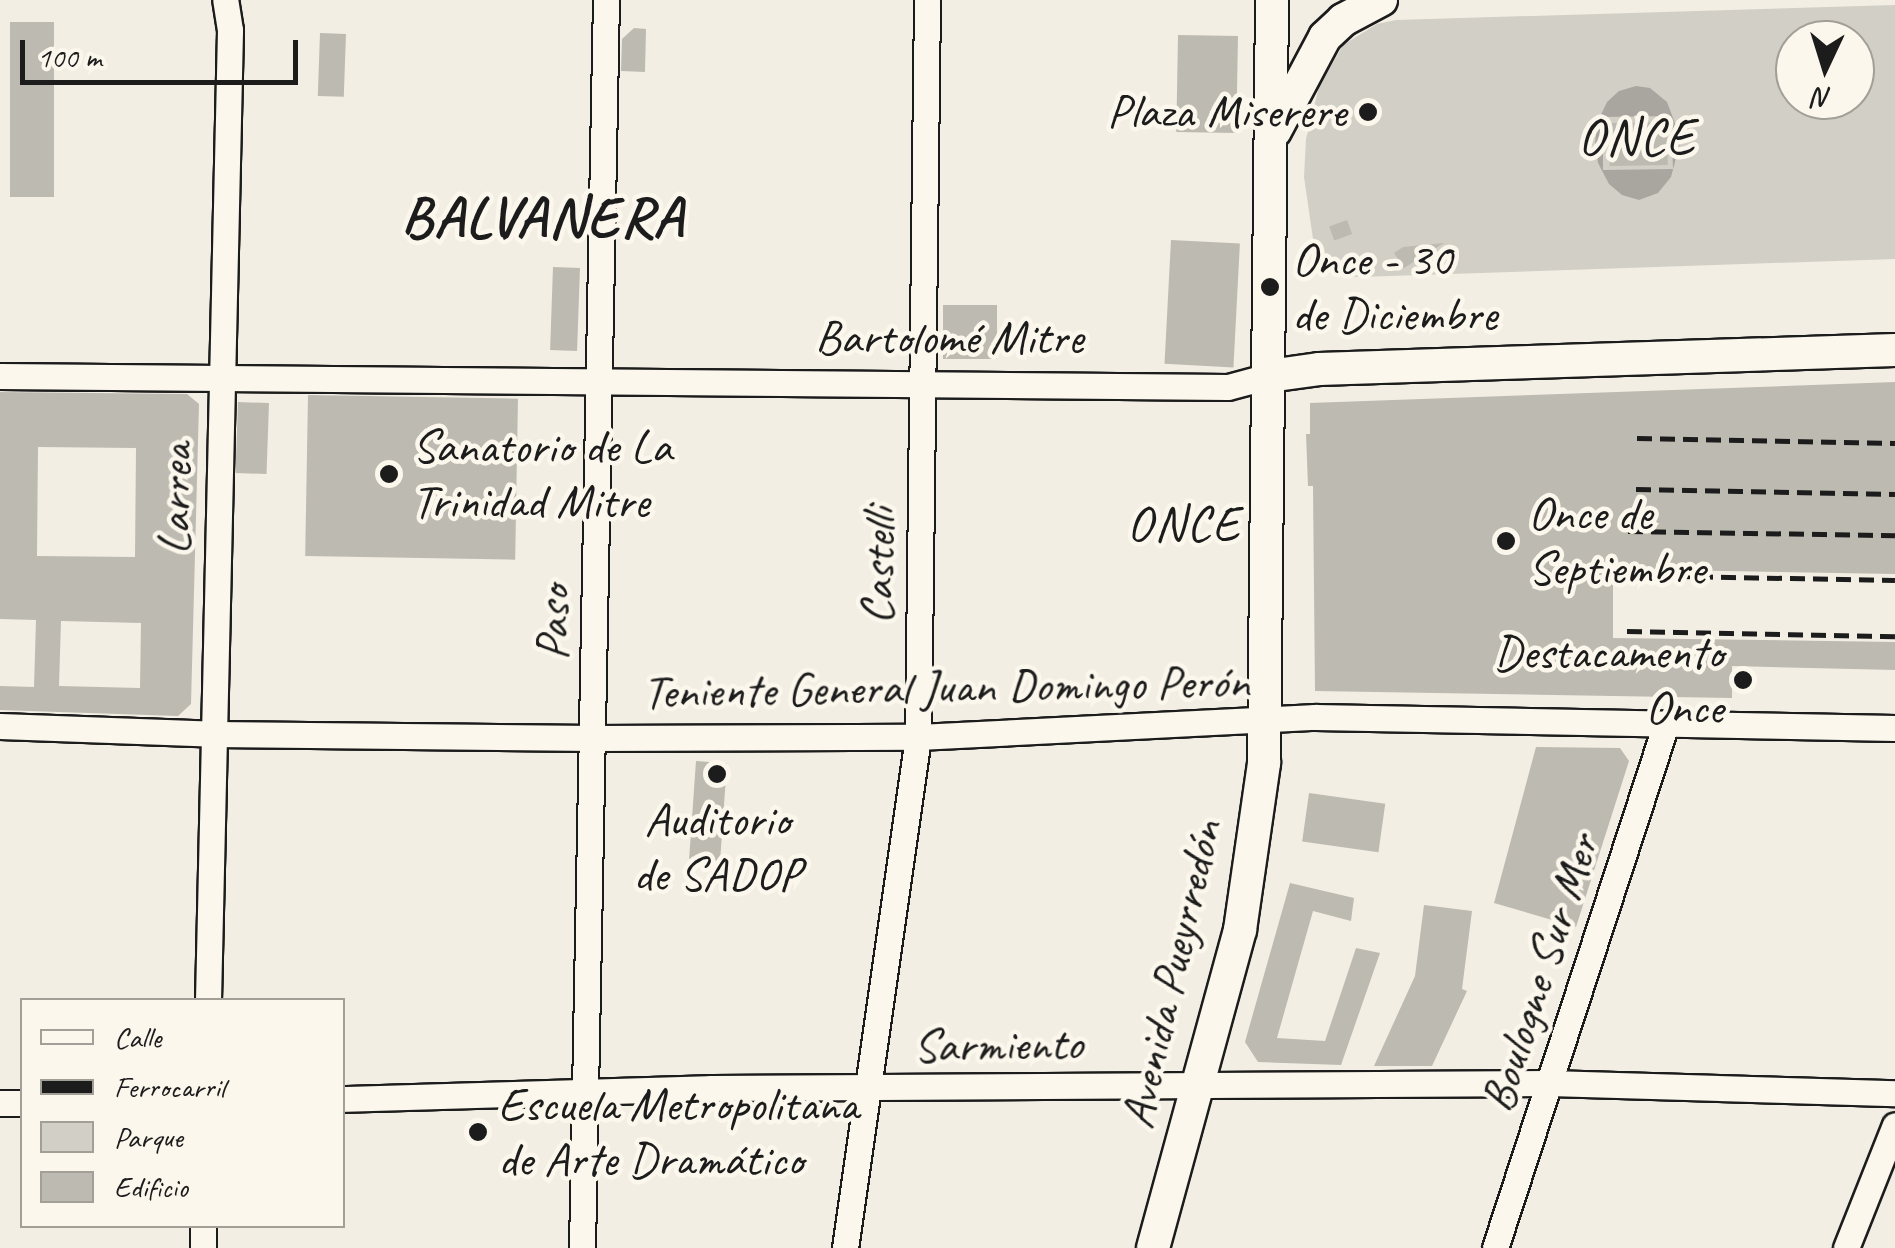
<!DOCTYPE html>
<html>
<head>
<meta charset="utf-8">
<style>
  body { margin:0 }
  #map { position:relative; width:1895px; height:1248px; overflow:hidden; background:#f2eee4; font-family:Caveat,sans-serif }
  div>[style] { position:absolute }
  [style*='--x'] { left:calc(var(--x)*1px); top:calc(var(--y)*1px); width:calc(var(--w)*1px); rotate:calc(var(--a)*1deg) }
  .green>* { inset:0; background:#d2cfc6 }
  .water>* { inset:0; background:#a9a6a0 }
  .building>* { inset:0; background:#bdbab1; transform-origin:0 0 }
  .roads { filter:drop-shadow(2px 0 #1c1c1c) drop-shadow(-2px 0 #1c1c1c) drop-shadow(0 2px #1c1c1c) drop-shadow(0 -2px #1c1c1c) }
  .minor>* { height:25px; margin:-12.5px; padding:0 12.5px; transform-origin:12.5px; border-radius:12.5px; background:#fbf7ec }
  .major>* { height:32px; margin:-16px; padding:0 16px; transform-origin:16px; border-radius:16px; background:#fbf7ec }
  .rail>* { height:5px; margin-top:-2.5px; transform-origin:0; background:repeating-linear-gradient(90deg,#1c1c1c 0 15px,transparent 0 23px) }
  .dots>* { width:28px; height:28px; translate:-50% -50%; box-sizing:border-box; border:5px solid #fbf7ec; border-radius:50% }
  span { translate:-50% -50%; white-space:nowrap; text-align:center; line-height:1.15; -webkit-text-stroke:9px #fbf7ec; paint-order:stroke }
  .poi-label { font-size:48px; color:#1c1c1c }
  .right { translate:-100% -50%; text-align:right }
  .left { translate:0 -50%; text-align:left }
  .street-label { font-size:48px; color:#1c1c1c }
  .neighbourhood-label { font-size:50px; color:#1c1c1c; letter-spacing:2.5px }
  .quarter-label { font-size:52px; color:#1c1c1c; letter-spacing:2.5px }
  .district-label { font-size:58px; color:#1c1c1c; font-weight:700; letter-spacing:2.5px }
  .legend { position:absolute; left:20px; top:998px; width:325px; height:230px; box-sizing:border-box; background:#fbf7ec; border:2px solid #a29f99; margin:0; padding:12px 18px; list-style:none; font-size:30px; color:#1c1c1c }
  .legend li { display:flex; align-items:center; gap:20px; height:50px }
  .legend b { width:50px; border:2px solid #a29f99 }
  .north { position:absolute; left:1775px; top:20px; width:100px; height:100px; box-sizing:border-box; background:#fbf7ec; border:2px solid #a29f99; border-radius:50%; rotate:184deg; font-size:28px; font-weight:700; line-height:40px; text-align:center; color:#1c1c1c }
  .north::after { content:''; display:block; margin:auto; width:35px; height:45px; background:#1c1c1c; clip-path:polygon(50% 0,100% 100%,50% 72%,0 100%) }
  .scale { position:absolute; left:20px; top:40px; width:278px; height:45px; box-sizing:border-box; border:5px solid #1c1c1c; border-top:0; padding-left:12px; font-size:30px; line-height:35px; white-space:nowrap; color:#1c1c1c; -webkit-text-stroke:8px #fbf7ec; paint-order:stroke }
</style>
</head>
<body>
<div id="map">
  <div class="green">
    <div style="clip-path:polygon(evenodd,1895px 5px,1895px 259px,1359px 277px,1344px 276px,1333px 268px,1313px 239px,1304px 177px,1306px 139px,1319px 87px,1343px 45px,1377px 24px,1396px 20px,1895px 5px,1795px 40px,1855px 40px,1855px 100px,1795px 100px,1795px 40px)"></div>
  </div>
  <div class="water">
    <div style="clip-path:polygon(evenodd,1636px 86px,1650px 88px,1667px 102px,1681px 139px,1671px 177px,1658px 193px,1639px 200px,1622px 195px,1609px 184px,1598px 163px,1595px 143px,1598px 121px,1607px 102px,1619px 91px,1636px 86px,1671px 116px,1673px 169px,1603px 170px,1603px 117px,1671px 116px)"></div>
  </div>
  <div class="building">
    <div style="left:10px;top:22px;width:44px;height:175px"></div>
    <div style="clip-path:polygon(634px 28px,646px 29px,645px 72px,621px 71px,622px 39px)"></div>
    <div style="left:320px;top:33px;width:26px;height:63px;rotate:2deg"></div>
    <div style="left:1178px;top:35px;width:60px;height:97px;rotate:1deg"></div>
    <div style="left:1667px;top:122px;width:43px;height:58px;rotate:89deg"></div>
    <div style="left:1347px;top:220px;width:15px;height:19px;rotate:70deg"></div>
    <div style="left:1171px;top:240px;width:69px;height:124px;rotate:3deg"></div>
    <div style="clip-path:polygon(1444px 243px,1404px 268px,1394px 253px,1403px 247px)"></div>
    <div style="left:553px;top:267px;width:27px;height:83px;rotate:2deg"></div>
    <div style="left:997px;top:305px;width:54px;height:54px;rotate:90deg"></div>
    <div style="clip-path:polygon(1895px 382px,1895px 574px,1613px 569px,1613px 638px,1895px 642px,1895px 670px,1732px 666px,1732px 698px,1315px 691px,1313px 486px,1308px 486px,1306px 434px,1310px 434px,1310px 403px)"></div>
    <div style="clip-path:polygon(evenodd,0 392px,187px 394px,199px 404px,191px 704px,178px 716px,0 710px,0 686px,34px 687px,36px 620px,0 619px,0 392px,38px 447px,136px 448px,135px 557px,37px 556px,38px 447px,0 392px,61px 621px,141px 623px,140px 688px,59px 686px,61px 621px)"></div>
    <div style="left:308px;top:395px;width:210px;height:161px;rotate:1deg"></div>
    <div style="left:238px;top:402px;width:31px;height:71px;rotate:2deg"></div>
    <div style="clip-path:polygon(1536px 747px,1620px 748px,1629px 761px,1576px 927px,1494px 903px)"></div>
    <div style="left:696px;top:761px;width:31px;height:98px;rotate:4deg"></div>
    <div style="left:1309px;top:793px;width:77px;height:49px;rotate:8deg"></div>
    <div style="clip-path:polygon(1290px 883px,1354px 898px,1351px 921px,1313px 911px,1277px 1038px,1325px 1041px,1356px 948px,1380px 953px,1341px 1065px,1258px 1062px,1245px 1042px)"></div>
    <div style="clip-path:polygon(1424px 905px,1472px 911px,1462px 989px,1467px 991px,1432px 1066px,1374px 1066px,1415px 976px)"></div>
  </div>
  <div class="roads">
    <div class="minor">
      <div style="--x:0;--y:376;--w:1228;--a:0.51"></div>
      <div style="--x:1228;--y:387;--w:42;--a:-15"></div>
      <div style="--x:0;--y:726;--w:214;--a:2.1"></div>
      <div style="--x:214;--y:734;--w:380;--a:0.6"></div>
      <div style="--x:594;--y:738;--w:324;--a:-0.2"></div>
      <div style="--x:918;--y:737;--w:398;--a:-2.9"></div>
      <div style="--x:1315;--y:717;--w:580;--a:1.09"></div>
      <div style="--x:208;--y:1000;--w:970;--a:-88.7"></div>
      <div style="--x:230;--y:30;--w:30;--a:-99"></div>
      <div style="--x:342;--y:1099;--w:369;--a:-1.7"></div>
      <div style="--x:711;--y:1088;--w:838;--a:-0.34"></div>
      <div style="--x:1549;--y:1083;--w:346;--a:1.7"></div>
      <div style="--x:0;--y:1103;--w:22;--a:0"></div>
      <div style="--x:203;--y:1248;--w:22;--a:-90"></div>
      <div style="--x:582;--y:1248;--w:1248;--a:-88.9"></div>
      <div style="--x:845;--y:1248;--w:516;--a:-81.87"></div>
      <div style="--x:918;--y:737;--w:737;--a:-89.3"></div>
      <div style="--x:1495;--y:1248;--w:551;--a:-71.93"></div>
      <div style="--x:1846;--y:1248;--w:132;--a:-68.3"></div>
    </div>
    <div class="major">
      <div style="--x:1275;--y:131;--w:106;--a:-62"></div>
      <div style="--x:1325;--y:37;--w:25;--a:-43"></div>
      <div style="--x:1343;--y:20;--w:43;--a:-27.8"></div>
      <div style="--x:1269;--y:376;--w:50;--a:-8"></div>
      <div style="--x:1319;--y:369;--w:576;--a:-1.89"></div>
      <div style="--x:1153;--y:1248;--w:330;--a:-74.7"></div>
      <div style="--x:1240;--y:930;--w:169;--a:-81.8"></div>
      <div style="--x:1264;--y:763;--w:763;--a:-89.4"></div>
    </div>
  </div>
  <div class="rail">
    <div style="--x:1637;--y:438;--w:258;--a:1.1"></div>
    <div style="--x:1636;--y:489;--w:259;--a:1.1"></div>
    <div style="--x:1628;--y:531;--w:267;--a:0.9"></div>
    <div style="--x:1629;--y:575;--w:266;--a:1.1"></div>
    <div style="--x:1627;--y:631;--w:268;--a:1.1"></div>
  </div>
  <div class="dots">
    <div style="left:1368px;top:112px;background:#1c1c1c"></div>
    <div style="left:1270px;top:287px;background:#1c1c1c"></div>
    <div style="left:389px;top:474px;background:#1c1c1c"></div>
    <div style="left:1506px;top:541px;background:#1c1c1c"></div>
    <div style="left:1743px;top:680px;background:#1c1c1c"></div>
    <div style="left:717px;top:774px;background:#1c1c1c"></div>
    <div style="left:478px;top:1132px;background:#1c1c1c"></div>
  </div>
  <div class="poi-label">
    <span class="right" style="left:1346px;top:112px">Plaza Miserere</span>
    <span class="left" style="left:1292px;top:287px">Once - 30<br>de Diciembre</span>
    <span class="left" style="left:412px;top:474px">Sanatorio de La<br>Trinidad Mitre</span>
    <span class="left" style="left:1528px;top:541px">Once de<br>Septiembre</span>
    <span class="right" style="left:1723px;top:680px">Destacamento<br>Once</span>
    <span style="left:717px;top:847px">Auditorio<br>de SADOP</span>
    <span class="left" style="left:498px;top:1132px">Escuela Metropolitana<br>de Arte Dramático</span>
  </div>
  <div class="street-label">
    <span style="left:949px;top:338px">Bartolomé Mitre</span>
    <span style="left:175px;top:499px;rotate:-89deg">Larrea</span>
    <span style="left:878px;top:566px;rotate:-89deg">Castelli</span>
    <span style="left:553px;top:623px;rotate:-89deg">Paso</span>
    <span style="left:946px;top:687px;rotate:-1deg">Teniente General Juan Domingo Perón</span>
    <span style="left:1540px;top:973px;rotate:-72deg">Boulogne Sur Mer</span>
    <span style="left:1171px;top:974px;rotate:-77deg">Avenida Pueyrredón</span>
    <span style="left:998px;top:1045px;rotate:-1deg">Sarmiento</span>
  </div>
  <div class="neighbourhood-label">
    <span style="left:1184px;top:524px">ONCE</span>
  </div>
  <div class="quarter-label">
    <span style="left:1637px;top:138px">ONCE</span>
  </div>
  <div class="district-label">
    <span style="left:543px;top:217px">BALVANERA</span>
  </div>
  <ul class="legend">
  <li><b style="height:12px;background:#fbf7ec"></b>Calle</li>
  <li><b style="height:12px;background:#1c1c1c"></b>Ferrocarril</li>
  <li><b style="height:28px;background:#d2cfc6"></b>Parque</li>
  <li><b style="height:28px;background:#bdbab1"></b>Edificio</li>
  </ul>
  <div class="north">N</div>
  <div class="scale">100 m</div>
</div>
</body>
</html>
